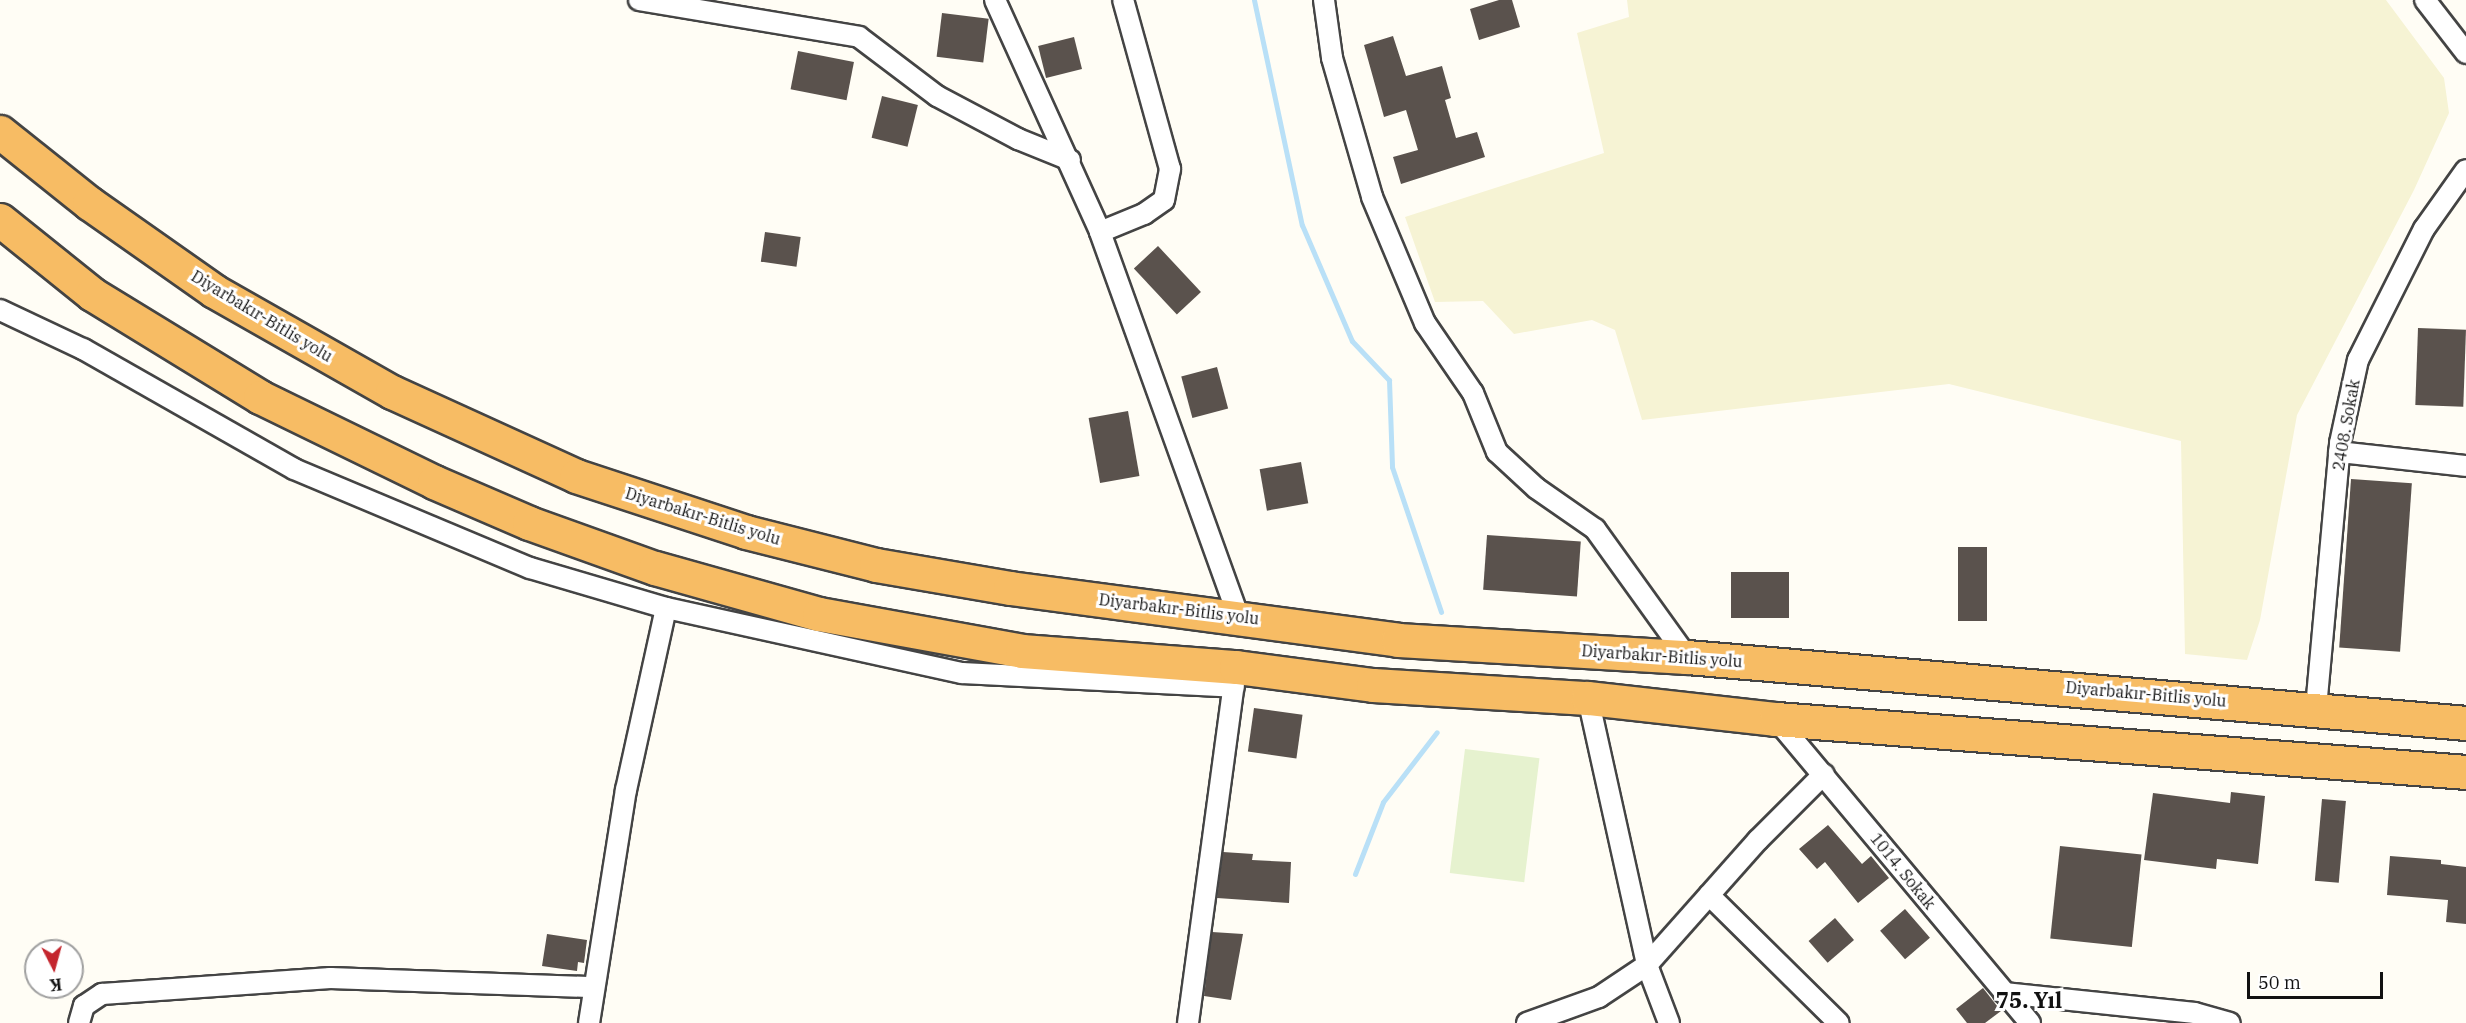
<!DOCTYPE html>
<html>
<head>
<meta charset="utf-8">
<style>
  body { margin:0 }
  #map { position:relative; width:2466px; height:1023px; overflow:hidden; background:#fffdf5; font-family:"IBM Plex Serif",serif }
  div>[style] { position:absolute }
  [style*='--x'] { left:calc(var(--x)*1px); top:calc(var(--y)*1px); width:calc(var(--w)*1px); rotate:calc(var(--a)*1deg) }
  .farmland>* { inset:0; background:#f6f3d4 }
  .pitch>* { inset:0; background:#e6f2cf; transform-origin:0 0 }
  .stream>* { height:5px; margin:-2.5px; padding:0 2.5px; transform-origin:2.5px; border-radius:2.5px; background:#b9e0f7 }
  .building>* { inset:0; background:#5a524d; transform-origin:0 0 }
  .roads { filter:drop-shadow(2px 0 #444) drop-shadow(-2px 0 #444) drop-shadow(0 2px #444) drop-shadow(0 -2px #444) }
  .minor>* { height:20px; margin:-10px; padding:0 10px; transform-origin:10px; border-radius:10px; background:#fff }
  .trunk>* { height:33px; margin:-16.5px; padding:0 16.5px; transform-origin:16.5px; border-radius:16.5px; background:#f7bc64 }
  span { translate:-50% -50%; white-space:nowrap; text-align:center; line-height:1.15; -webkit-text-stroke:6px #fff; paint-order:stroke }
  .street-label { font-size:16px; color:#111 }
  .district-label { font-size:22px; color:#111; font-weight:700 }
  .north { position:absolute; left:24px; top:939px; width:60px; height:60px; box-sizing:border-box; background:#fff; border:2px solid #a0a0a0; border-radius:50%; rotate:174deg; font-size:16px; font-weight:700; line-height:24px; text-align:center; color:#111 }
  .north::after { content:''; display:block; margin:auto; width:21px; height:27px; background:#c4262e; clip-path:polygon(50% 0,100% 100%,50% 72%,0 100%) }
  .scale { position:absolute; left:2247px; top:972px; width:136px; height:27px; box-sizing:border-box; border:3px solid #111; border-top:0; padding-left:8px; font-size:18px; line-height:21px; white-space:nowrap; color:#111; -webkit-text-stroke:4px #fff; paint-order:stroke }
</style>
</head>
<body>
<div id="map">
  <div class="farmland">
    <div style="clip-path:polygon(1627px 0,2386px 0,2444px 78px,2449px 113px,2414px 190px,2297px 415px,2260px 620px,2247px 660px,2185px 654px,2181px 441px,1949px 384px,1642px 420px,1615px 330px,1592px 320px,1514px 334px,1483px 301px,1435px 302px,1405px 217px,1604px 153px,1577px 33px,1629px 17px)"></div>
  </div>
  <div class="pitch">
    <div style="left:1465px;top:749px;width:75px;height:125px;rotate:7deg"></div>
  </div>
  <div class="stream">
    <div style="--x:1254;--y:0;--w:230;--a:78"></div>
    <div style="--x:1302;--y:225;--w:126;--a:66.7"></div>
    <div style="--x:1352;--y:341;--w:54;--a:46.5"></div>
    <div style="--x:1389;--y:380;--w:87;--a:88"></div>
    <div style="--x:1392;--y:467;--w:153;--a:71.3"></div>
    <div style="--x:1355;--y:874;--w:77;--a:-68.7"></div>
    <div style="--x:1383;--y:802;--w:88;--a:-52.4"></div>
  </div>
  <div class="building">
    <div style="clip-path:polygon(1499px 0,1512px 0,1520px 27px,1479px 40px,1470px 9px)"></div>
    <div style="left:942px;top:13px;width:47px;height:44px;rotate:7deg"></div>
    <div style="clip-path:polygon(1393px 36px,1406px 76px,1442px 66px,1451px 98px,1445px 100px,1456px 138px,1477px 132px,1485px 157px,1401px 184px,1393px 157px,1418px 150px,1406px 110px,1384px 117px,1364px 45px)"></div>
    <div style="left:1074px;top:37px;width:33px;height:37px;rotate:76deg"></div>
    <div style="left:798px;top:51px;width:57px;height:39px;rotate:11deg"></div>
    <div style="left:882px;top:96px;width:37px;height:43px;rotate:14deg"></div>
    <div style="left:765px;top:232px;width:36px;height:30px;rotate:8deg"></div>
    <div style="left:1158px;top:246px;width:63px;height:33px;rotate:47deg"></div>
    <div style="left:2418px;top:328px;width:48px;height:77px;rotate:2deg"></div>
    <div style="left:1217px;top:367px;width:43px;height:37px;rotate:75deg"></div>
    <div style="left:1128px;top:411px;width:66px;height:40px;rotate:80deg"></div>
    <div style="left:1301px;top:462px;width:42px;height:42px;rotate:80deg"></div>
    <div style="left:2351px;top:479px;width:61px;height:169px;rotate:4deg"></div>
    <div style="left:1487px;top:535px;width:94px;height:55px;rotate:4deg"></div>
    <div style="left:1958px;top:547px;width:29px;height:74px"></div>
    <div style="left:1731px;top:572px;width:58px;height:46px"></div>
    <div style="left:1254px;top:708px;width:49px;height:44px;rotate:8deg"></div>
    <div style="clip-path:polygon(2231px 792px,2265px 796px,2258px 864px,2217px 859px,2216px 869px,2144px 860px,2153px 793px,2230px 803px)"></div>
    <div style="left:2322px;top:799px;width:24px;height:82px;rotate:5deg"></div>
    <div style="clip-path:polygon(1828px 825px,1862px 864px,1871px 856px,1889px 878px,1858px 903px,1825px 862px,1817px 869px,1799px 849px)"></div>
    <div style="left:2060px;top:846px;width:82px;height:93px;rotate:6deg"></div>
    <div style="clip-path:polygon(1223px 852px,1253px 854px,1252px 860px,1291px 862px,1289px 903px,1217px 898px)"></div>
    <div style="clip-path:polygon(2390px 856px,2441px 860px,2441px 864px,2466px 867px,2466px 924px,2446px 922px,2448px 900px,2387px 895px)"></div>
    <div style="left:1905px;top:909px;width:38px;height:33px;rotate:49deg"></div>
    <div style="left:1835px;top:918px;width:29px;height:35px;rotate:49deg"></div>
    <div style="clip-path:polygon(1212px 932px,1243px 934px,1231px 1000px,1204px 996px)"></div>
    <div style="clip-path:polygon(547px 934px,587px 940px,584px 963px,578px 962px,577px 971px,542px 966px)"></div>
    <div style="clip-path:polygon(1983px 988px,2001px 1011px,1985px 1023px,1967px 1023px,1956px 1009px)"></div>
  </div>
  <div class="roads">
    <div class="minor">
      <div style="--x:639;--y:0;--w:223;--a:9.5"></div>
      <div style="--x:859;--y:37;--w:98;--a:37.1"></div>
      <div style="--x:937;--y:96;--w:92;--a:28"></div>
      <div style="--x:1018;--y:139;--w:56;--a:22"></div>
      <div style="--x:995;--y:0;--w:255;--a:65.6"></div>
      <div style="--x:1100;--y:232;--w:408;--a:70.2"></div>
      <div style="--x:1324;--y:0;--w:59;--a:82.1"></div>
      <div style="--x:1332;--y:58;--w:145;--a:73.9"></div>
      <div style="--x:1372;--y:197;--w:137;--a:67.2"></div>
      <div style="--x:1425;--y:323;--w:85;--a:55.6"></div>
      <div style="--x:1473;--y:393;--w:64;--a:67.9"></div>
      <div style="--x:1497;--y:452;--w:53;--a:42.7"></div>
      <div style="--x:1536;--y:488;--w:72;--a:34.8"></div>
      <div style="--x:1595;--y:529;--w:158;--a:54.3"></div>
      <div style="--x:2425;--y:0;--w:67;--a:52.3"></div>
      <div style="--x:1100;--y:232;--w:48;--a:-22.2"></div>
      <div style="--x:1144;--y:214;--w:24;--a:-35"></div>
      <div style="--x:1164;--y:200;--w:32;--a:-79"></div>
      <div style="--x:1170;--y:169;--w:175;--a:-105.5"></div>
      <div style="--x:0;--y:310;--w:92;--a:25.2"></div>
      <div style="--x:83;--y:349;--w:243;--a:29.6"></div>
      <div style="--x:294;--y:469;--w:256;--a:22.8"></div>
      <div style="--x:530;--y:568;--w:142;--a:16.4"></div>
      <div style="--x:666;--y:608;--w:303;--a:12.4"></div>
      <div style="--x:962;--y:673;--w:272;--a:2.9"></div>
      <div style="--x:2339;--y:452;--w:128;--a:6.3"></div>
      <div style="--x:1588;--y:698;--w:273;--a:77.5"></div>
      <div style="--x:1647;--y:965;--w:62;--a:69.2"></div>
      <div style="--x:2316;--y:708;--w:266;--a:-84.8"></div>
      <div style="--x:2340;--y:443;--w:85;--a:-77.8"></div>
      <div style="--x:2358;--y:360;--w:147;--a:-63.3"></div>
      <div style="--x:2424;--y:229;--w:72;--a:-54.6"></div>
      <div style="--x:1776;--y:719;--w:396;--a:50.1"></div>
      <div style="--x:1709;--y:895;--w:182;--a:44.6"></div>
      <div style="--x:2004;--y:993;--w:192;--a:6"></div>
      <div style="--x:2195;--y:1013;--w:36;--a:16"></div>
      <div style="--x:79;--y:1023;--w:18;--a:-74"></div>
      <div style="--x:84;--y:1006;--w:22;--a:-34"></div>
      <div style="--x:102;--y:994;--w:229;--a:-4"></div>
      <div style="--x:330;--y:978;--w:264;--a:2"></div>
      <div style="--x:589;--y:1023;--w:236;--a:-81"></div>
      <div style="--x:626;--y:790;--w:186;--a:-77.6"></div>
      <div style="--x:1188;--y:1023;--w:351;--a:-82.3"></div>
      <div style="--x:1527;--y:1023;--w:77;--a:-19.9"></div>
      <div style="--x:1599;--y:997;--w:58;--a:-33.7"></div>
      <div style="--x:1647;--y:965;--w:167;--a:-48.4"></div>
      <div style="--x:1758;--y:840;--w:93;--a:-45"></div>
    </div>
    <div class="trunk">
      <div style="--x:0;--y:132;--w:114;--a:38.6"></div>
      <div style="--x:89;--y:203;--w:153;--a:35.1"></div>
      <div style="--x:214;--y:291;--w:205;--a:29.6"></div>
      <div style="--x:392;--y:392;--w:202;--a:24.5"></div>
      <div style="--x:576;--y:476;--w:179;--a:18.2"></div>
      <div style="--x:746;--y:532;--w:134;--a:14.2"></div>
      <div style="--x:876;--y:565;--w:136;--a:9.7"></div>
      <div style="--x:1010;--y:588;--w:391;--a:7.6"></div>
      <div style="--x:1398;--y:640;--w:289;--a:3.4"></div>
      <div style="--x:1687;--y:657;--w:782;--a:4.84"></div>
      <div style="--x:0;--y:220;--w:118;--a:38.8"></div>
      <div style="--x:92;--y:294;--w:197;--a:31.5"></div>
      <div style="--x:260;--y:397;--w:194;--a:26"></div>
      <div style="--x:434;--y:482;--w:103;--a:23.3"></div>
      <div style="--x:529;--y:523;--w:134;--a:19.7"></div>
      <div style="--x:655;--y:568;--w:170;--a:15.7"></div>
      <div style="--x:819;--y:614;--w:206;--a:10.3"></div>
      <div style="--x:1022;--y:651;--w:215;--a:4.3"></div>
      <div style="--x:1236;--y:667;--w:138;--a:7.5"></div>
      <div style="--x:1373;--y:685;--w:215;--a:3.5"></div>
      <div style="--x:1588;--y:698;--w:189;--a:6.4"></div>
      <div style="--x:1776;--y:719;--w:692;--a:4.39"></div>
    </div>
  </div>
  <div class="street-label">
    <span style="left:262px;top:316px;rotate:31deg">Diyarbakır-Bitlis yolu</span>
    <span style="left:2346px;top:425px;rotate:-80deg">2408. Sokak</span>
    <span style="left:703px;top:516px;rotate:17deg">Diyarbakır-Bitlis yolu</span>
    <span style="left:1179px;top:609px;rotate:7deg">Diyarbakır-Bitlis yolu</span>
    <span style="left:1662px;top:656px;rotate:4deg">Diyarbakır-Bitlis yolu</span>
    <span style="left:2146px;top:694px;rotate:5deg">Diyarbakır-Bitlis yolu</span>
    <span style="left:1903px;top:871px;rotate:51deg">1014. Sokak</span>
  </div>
  <div class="district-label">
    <span style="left:2029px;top:1000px">75. Yıl</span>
  </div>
  <div class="north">K</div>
  <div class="scale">50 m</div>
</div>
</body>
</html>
